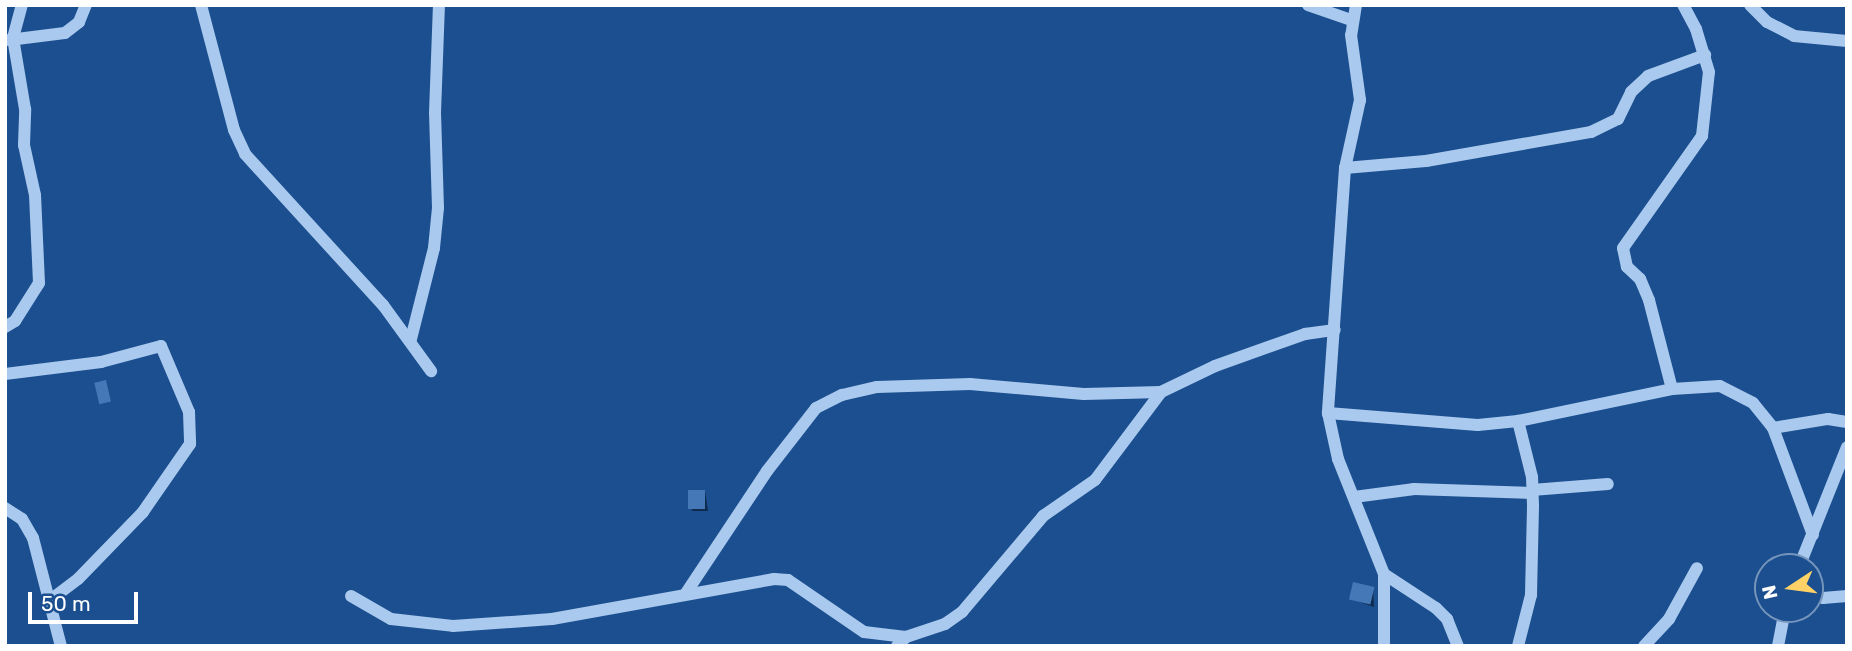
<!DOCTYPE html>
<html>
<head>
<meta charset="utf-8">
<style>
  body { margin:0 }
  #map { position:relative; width:1852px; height:651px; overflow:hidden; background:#1b4f8f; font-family:Rubik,sans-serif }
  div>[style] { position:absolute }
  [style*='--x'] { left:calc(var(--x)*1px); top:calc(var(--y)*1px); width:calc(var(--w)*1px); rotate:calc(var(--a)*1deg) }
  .shadow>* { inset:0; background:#0007 }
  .building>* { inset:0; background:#4478b7; transform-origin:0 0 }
  .minor>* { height:12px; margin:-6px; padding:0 6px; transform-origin:6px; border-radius:6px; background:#a9c9ee }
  span { translate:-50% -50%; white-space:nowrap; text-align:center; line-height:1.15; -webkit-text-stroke:7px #1b4f8f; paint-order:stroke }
  .frame { position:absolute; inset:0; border:7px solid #fff; pointer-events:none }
  .north { position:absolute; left:1754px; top:553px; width:70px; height:70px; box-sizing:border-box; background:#1b4f8f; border:2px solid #7695bc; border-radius:50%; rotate:257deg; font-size:19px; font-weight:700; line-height:28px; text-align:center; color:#fff }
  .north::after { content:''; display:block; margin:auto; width:24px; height:32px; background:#ffd166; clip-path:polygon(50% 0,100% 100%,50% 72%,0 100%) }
  .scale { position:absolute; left:28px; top:592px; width:110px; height:32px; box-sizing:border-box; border:4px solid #fff; border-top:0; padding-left:9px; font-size:21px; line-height:24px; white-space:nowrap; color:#fff; -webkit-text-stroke:5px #1b4f8f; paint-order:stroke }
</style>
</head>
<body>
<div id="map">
  <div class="shadow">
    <div style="clip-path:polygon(705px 491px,708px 511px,693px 511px,690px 508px)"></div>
    <div style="clip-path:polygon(1373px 589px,1374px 607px,1351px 599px)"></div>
  </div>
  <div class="building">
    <div style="left:106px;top:380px;width:22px;height:12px;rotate:77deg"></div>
    <div style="left:688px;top:490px;width:17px;height:19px"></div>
    <div style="left:1353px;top:582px;width:22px;height:18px;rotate:13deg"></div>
  </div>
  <div class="minor">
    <div style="--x:201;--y:5;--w:129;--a:75.2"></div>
    <div style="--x:234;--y:130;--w:26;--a:65"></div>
    <div style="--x:245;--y:154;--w:205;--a:47.6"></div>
    <div style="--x:383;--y:305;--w:82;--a:54"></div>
    <div style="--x:1308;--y:5;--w:46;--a:19.2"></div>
    <div style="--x:1356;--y:5;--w:30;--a:99"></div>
    <div style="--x:1351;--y:35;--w:66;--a:82.1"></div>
    <div style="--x:1360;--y:100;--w:70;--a:102.4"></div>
    <div style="--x:1345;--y:168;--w:246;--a:94"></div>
    <div style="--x:1328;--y:413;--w:47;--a:77.7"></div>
    <div style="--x:1338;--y:459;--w:124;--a:68.2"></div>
    <div style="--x:1384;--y:574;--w:62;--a:33.2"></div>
    <div style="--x:1436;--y:608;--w:16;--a:45"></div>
    <div style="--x:1447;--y:619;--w:29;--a:68"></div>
    <div style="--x:1750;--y:5;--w:24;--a:45"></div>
    <div style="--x:1767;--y:22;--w:30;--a:27"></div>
    <div style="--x:1794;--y:36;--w:53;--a:5.4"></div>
    <div style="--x:9;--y:40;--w:56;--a:-7.1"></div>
    <div style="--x:65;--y:33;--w:18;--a:-38"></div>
    <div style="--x:79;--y:22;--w:18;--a:-68"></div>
    <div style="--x:1345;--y:168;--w:81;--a:-4.9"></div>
    <div style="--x:1426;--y:161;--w:168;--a:-10"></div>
    <div style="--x:1591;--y:132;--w:30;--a:-26"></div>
    <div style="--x:1618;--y:119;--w:30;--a:-64"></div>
    <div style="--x:1631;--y:92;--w:23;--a:-43"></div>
    <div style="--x:1648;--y:76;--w:61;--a:-20.2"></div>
    <div style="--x:5;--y:327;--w:12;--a:-31"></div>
    <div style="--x:15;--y:321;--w:45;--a:-57.7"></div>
    <div style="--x:39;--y:283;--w:88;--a:-92.6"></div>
    <div style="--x:35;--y:195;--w:51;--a:-102.4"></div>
    <div style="--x:24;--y:145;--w:36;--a:-88"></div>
    <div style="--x:25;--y:109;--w:72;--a:-99.6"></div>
    <div style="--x:13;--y:38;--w:34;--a:-75"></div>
    <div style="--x:411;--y:339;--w:94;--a:-75.8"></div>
    <div style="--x:434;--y:248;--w:40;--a:-84.3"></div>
    <div style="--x:438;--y:208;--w:95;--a:-91.8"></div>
    <div style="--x:435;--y:113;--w:108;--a:-87.9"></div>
    <div style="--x:5;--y:374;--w:97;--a:-7.1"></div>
    <div style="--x:101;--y:362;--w:62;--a:-14.9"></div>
    <div style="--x:161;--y:346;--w:72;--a:67"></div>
    <div style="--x:189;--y:412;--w:32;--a:88"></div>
    <div style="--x:190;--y:444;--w:83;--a:124.7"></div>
    <div style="--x:143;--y:512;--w:93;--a:134.1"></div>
    <div style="--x:78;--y:579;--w:34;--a:143"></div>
    <div style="--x:1672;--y:389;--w:92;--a:-104.5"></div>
    <div style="--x:1649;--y:300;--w:23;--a:-113"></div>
    <div style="--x:1640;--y:279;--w:18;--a:-137"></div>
    <div style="--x:1627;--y:267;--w:19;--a:-102"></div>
    <div style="--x:1623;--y:248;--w:137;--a:-54.8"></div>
    <div style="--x:1702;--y:136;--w:64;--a:-83.8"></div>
    <div style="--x:1709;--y:72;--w:45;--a:-106.8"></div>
    <div style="--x:1696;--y:29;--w:27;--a:-118"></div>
    <div style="--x:1328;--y:413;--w:150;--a:4.6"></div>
    <div style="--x:1478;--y:425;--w:40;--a:-5.7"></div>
    <div style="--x:1518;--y:421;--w:157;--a:-11.7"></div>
    <div style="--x:1672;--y:389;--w:48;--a:-3.6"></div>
    <div style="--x:1720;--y:386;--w:37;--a:27"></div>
    <div style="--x:1753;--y:403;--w:32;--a:51"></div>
    <div style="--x:1773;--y:428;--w:114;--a:69.5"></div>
    <div style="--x:1773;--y:428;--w:56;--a:-9.3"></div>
    <div style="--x:1828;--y:419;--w:19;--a:9"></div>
    <div style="--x:1532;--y:490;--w:76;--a:-4.5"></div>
    <div style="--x:1354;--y:497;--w:61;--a:-7.6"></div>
    <div style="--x:1414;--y:489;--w:118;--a:1.9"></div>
    <div style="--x:5;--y:508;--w:20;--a:33"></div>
    <div style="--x:22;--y:519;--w:22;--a:60"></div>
    <div style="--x:33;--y:538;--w:112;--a:75.5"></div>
    <div style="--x:1799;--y:567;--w:129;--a:-68.2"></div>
    <div style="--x:686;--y:593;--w:146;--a:-56.4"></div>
    <div style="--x:767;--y:471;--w:80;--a:-52.1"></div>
    <div style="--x:816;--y:408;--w:29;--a:-27"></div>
    <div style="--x:842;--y:395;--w:36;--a:-13"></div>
    <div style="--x:877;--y:387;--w:93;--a:-1.8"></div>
    <div style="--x:970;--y:384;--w:114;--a:5"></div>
    <div style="--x:1084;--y:394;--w:77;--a:-1.5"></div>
    <div style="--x:1810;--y:593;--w:14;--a:21"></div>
    <div style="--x:1823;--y:598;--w:24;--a:-5"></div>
    <div style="--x:351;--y:596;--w:46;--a:29.9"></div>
    <div style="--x:391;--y:619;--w:62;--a:6.4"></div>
    <div style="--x:453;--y:626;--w:99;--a:-4"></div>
    <div style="--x:552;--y:619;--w:226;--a:-10.2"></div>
    <div style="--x:774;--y:579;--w:14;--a:4"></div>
    <div style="--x:788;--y:580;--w:92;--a:34.4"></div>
    <div style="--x:864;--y:632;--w:42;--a:6.8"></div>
    <div style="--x:897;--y:646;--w:13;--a:-45"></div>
    <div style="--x:906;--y:637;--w:41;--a:-18.4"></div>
    <div style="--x:945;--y:624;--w:21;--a:-35"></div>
    <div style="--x:962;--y:612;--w:126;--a:-49.8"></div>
    <div style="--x:1043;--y:516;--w:63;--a:-34.7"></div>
    <div style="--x:1095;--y:480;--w:110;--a:-53.1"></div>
    <div style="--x:1161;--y:392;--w:60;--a:-25.7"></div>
    <div style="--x:1215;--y:366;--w:96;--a:-19.6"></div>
    <div style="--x:1305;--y:334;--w:30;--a:-8"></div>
    <div style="--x:1384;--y:646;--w:72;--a:-90"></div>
    <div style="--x:1518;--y:646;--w:53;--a:-75.7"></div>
    <div style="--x:1531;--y:595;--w:90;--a:-88.7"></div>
    <div style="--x:1533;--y:505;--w:28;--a:-92"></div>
    <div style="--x:1532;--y:477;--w:58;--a:-104"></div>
    <div style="--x:1644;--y:646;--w:37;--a:-47"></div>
    <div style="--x:1669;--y:619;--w:58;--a:-61.2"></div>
    <div style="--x:1778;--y:646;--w:38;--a:-79"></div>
  </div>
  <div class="frame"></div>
  <div class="north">N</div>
  <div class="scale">50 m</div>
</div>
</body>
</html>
